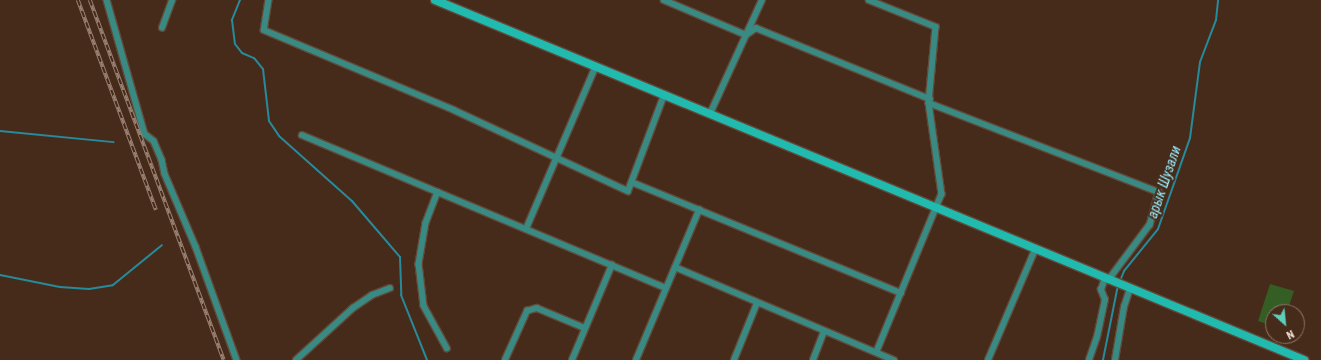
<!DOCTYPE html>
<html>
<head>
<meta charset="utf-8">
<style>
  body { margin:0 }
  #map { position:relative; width:1321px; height:360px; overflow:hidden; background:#472b1a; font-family:"Roboto Condensed",sans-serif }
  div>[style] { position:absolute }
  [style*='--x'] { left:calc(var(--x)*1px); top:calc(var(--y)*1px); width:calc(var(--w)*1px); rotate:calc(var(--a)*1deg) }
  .green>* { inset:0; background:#355e25 }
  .stream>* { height:2px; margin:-1px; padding:0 1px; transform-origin:1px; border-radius:1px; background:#268b9d }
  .roads { filter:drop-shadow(1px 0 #634838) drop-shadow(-1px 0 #634838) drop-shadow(0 1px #634838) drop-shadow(0 -1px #634838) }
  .street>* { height:5.5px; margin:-2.75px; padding:0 2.75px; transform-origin:2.75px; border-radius:2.75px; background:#398a82 }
  .secondary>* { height:8px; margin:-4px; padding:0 4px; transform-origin:4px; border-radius:4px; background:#21baaf }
  .rail>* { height:3.5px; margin-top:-1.75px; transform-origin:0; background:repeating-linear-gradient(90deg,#472b1a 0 6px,#998173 0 12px); box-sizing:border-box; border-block:1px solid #998173 }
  span { translate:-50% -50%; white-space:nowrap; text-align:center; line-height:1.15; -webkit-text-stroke:3.5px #472b1a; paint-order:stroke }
  .water-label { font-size:14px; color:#96edff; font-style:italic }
  .north { position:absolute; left:1265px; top:304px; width:40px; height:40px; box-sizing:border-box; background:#472b1a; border:1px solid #8c7466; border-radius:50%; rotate:153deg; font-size:11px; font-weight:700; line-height:16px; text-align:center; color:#f4e1d7 }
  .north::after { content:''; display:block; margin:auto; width:14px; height:18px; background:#5dceb9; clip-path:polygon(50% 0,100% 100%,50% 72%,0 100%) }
</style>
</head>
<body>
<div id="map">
  <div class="green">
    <div style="clip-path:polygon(1270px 284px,1294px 291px,1287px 312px,1273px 312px,1273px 326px,1258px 321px)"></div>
  </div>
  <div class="stream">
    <div style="--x:240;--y:0;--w:22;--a:112"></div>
    <div style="--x:232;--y:20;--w:24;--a:83"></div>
    <div style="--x:235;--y:44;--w:11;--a:52"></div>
    <div style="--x:242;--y:53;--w:13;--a:23"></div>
    <div style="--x:254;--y:58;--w:14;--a:51"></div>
    <div style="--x:263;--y:69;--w:52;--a:83.4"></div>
    <div style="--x:269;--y:121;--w:18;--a:56"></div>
    <div style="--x:279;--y:136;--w:98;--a:41.7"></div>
    <div style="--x:352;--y:201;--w:74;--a:49.4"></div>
    <div style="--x:400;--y:257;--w:38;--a:88"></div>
    <div style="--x:401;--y:295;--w:70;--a:68.2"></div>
    <div style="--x:0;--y:131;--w:114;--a:5.6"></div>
    <div style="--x:0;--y:275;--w:61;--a:11.3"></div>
    <div style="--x:60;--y:287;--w:29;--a:4"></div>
    <div style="--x:89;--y:289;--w:24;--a:-9"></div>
    <div style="--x:113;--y:285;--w:63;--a:-39.2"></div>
    <div style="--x:1120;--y:281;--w:11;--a:-68"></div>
    <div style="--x:1124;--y:271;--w:54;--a:-51"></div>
    <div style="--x:1158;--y:229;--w:96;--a:-70.6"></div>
    <div style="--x:1190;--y:138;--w:77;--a:-82.5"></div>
    <div style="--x:1200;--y:62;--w:45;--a:-69.1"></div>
    <div style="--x:1216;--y:20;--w:20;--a:-84"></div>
    <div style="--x:1103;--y:360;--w:76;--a:-78.7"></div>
  </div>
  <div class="roads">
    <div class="street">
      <div style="--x:107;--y:0;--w:139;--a:74.2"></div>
      <div style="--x:145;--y:134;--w:11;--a:38"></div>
      <div style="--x:154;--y:141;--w:21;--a:67"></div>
      <div style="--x:162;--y:160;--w:14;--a:78"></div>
      <div style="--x:165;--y:174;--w:79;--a:67"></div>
      <div style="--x:196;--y:247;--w:120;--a:70.1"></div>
      <div style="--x:269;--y:0;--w:30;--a:99"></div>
      <div style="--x:264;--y:30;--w:206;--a:22.8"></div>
      <div style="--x:454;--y:110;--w:192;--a:25"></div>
      <div style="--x:628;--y:191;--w:103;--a:-69.4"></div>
      <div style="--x:664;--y:0;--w:89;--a:23.1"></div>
      <div style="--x:746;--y:35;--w:12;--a:-35"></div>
      <div style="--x:756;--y:28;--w:188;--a:22.2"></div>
      <div style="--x:869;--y:0;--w:72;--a:21.9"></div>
      <div style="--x:936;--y:27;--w:76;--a:95.3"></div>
      <div style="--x:929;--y:103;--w:92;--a:81.9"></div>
      <div style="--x:942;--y:194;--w:171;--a:112.4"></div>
      <div style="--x:162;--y:28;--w:30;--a:-70"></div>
      <div style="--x:929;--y:103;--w:247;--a:21.2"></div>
      <div style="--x:1159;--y:192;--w:34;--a:105"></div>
      <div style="--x:1150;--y:225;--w:69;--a:126.7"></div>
      <div style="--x:710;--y:114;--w:125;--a:-65.5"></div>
      <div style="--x:302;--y:135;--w:395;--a:22.8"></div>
      <div style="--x:634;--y:183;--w:289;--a:22.4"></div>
      <div style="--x:438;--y:192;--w:33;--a:111"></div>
      <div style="--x:426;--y:223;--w:42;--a:99.7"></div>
      <div style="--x:419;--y:264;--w:42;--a:83.2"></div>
      <div style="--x:424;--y:306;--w:48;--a:61.3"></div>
      <div style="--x:526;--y:229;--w:177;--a:-66.8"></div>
      <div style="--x:675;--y:267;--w:238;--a:23"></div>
      <div style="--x:296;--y:360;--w:77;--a:-42.4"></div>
      <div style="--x:353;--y:308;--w:23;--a:-34"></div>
      <div style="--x:372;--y:295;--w:19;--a:-21"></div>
      <div style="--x:505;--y:360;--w:54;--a:-65.8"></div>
      <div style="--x:527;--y:311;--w:10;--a:-17"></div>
      <div style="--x:537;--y:308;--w:52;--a:22.6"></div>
      <div style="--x:572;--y:360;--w:103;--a:-67.2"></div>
      <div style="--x:636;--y:360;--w:163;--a:-67.2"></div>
      <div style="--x:734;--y:360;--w:61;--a:-68"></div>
      <div style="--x:813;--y:360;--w:30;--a:-69"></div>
      <div style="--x:988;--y:360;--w:120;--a:-66.9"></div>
      <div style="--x:1089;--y:360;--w:24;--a:-71"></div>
      <div style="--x:1097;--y:337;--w:38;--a:-78"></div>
      <div style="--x:1105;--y:300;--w:11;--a:-112"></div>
      <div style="--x:1101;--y:290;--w:13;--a:-72"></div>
      <div style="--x:1115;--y:360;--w:54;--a:-80.4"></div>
      <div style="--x:1124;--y:307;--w:20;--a:-72"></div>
    </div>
    <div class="secondary">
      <div style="--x:435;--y:0;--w:941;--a:22.5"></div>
    </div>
  </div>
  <div class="rail">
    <div style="--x:78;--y:0;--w:224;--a:69.6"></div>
    <div style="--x:90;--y:0;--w:384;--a:69.6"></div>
  </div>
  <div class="water-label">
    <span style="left:1164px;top:182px;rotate:-71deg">арык Шузали</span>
  </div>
  <div class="north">N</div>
</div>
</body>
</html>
